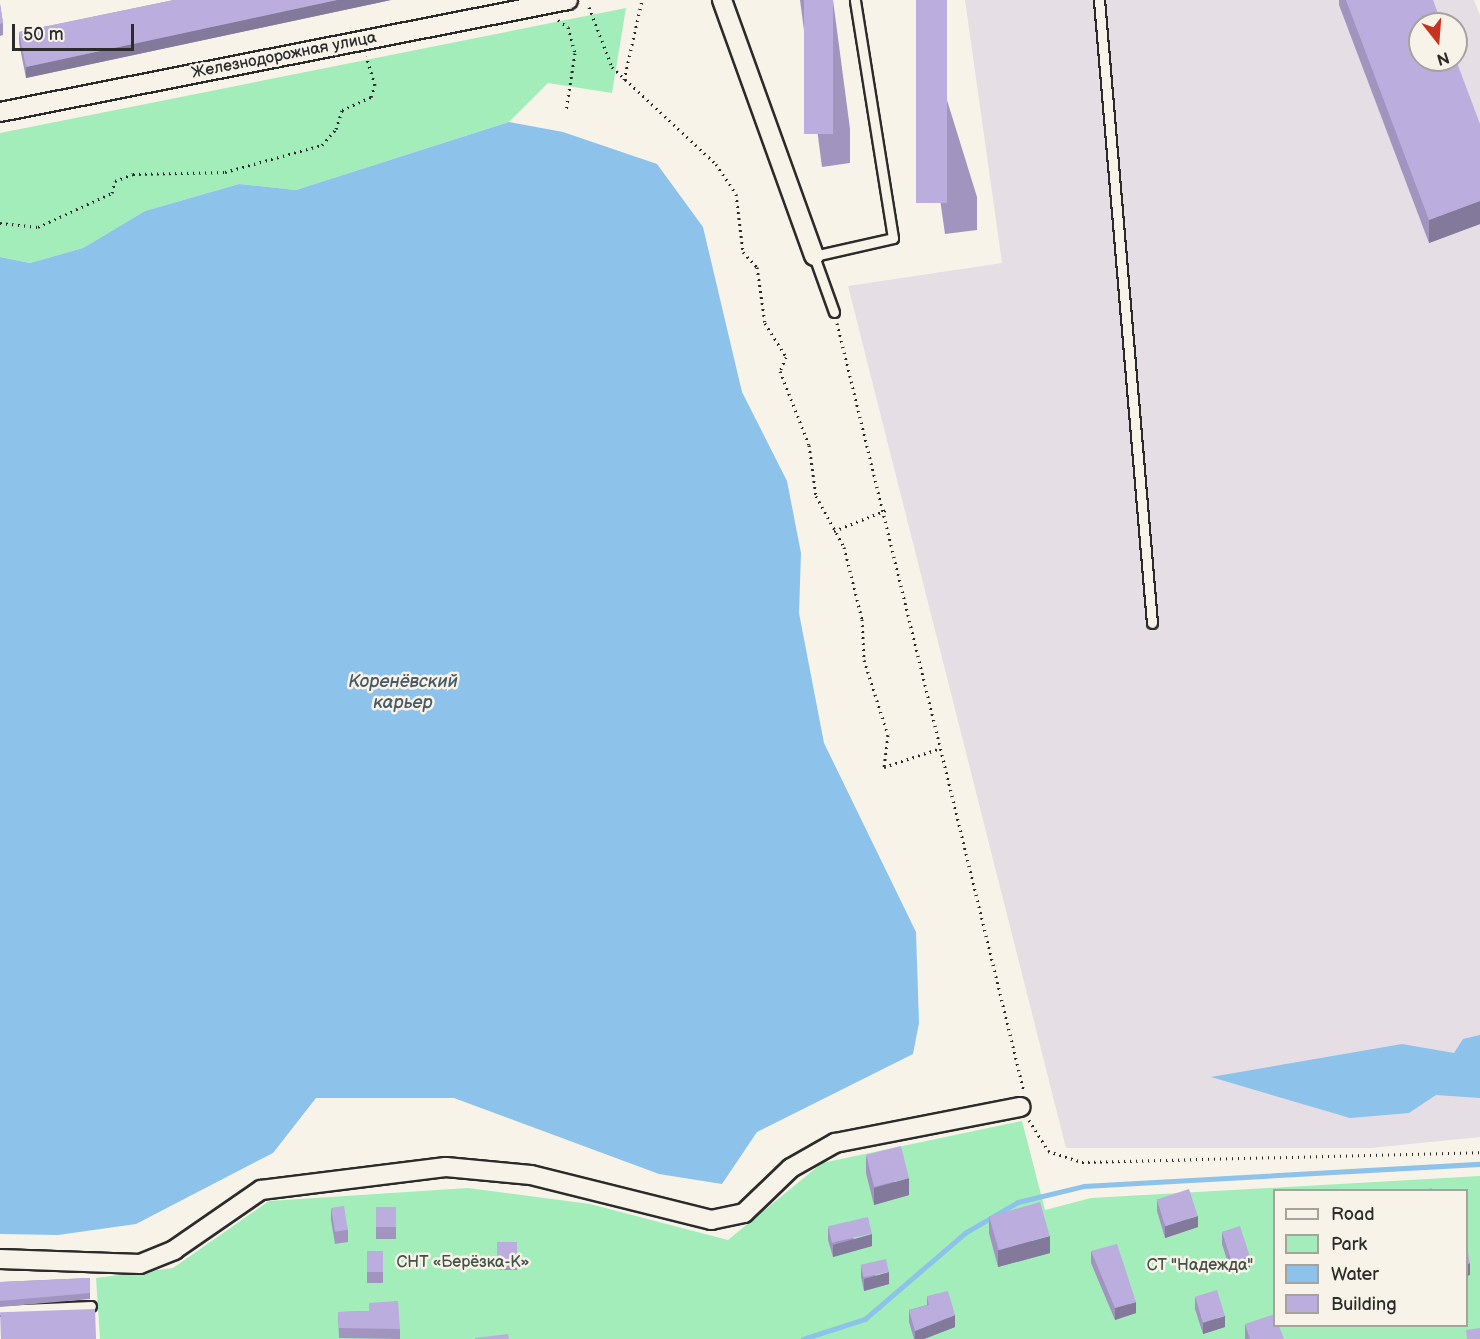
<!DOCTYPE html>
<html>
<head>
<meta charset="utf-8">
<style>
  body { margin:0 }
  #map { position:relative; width:1480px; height:1339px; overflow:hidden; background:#f7f3e8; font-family:"Balsamiq Sans",sans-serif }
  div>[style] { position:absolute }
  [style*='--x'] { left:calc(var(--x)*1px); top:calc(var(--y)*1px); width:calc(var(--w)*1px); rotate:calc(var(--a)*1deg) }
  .built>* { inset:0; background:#e5dee5 }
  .green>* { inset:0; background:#a3edbb }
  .water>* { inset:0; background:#8dc2ea }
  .stream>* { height:4.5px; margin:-2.25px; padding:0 2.25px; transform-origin:2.25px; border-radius:2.25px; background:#8dc2ea }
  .path>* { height:3px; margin-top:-1.5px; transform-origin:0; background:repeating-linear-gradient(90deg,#2b2b2b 0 1.5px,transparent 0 6px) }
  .roads { filter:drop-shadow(2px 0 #2b2b2b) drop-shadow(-2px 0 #2b2b2b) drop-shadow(0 2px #2b2b2b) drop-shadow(0 -2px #2b2b2b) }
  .lane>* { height:9px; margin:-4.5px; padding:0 4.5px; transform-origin:4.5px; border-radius:4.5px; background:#f7f3e8 }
  .street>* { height:18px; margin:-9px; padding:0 9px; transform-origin:9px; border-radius:9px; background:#f7f3e8 }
  .wall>* { inset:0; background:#a195bf; transform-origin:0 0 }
  .shaded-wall>* { inset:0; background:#83799b }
  .building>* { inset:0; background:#bbadde; transform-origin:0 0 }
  span { translate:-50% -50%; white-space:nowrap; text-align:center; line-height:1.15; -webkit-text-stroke:5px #f7f3e8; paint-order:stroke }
  .street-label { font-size:16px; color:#2b2b2b }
  .park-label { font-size:16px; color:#435248 }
  .water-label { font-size:18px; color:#485864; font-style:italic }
  .legend { position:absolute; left:1273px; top:1189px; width:195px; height:138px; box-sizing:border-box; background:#f7f3e8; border:2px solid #a5a39c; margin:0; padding:8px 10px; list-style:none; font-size:18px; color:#2b2b2b }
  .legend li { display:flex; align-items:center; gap:12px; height:30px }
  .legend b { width:30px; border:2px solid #a5a39c }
  .north { position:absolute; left:1408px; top:12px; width:60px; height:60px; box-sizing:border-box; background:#f7f3e8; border:2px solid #a5a39c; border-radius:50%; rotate:163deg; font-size:16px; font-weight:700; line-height:24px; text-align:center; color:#2b2b2b }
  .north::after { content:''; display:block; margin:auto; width:21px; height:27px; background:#c8321e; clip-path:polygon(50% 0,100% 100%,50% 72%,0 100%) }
  .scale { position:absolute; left:12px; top:24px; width:122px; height:27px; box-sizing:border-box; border:3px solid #2b2b2b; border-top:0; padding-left:8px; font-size:18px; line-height:21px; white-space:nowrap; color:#2b2b2b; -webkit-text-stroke:4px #f7f3e8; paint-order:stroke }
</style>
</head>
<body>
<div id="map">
  <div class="built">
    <div style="clip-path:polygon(evenodd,965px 0,1474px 0,1480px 15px,1480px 1137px,1371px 1148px,1066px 1148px,848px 286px,1002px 263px,965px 0,1420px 24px,1456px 24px,1456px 60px,1420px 60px,1420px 24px)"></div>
  </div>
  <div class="green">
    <div style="clip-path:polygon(626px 8px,612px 93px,548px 83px,509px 122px,296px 190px,239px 184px,145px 211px,83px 248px,30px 263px,0 257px,0 133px)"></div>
    <div style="clip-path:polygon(evenodd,1022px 1121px,1045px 1210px,1091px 1198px,1480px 1176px,1480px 1339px,100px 1339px,96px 1278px,173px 1268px,269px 1201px,468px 1188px,590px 1204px,728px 1240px,822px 1163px,1022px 1121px,1274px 1190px,1466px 1190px,1466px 1326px,1274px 1326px,1274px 1190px)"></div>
  </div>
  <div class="water">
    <div style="clip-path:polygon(509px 122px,563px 132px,657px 164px,703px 227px,742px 392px,787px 481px,801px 553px,799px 613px,824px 743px,916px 932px,919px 1023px,913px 1054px,757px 1132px,722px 1184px,659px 1174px,454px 1098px,316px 1098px,273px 1153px,136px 1224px,58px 1235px,0 1234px,0 257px,30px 263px,83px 248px,145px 211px,239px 184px,296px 190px)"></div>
    <div style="clip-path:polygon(1480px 1035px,1480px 1098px,1436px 1095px,1409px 1113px,1350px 1118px,1211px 1077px,1402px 1044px,1454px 1053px,1463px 1039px)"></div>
  </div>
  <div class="stream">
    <div style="--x:803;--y:1339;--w:65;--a:-17.9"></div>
    <div style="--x:865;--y:1319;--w:132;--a:-40.7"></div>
    <div style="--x:965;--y:1233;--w:61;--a:-30.3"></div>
    <div style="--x:1018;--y:1202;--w:68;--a:-13.6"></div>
    <div style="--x:1084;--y:1186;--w:397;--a:-3.2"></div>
  </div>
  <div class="path">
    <div style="--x:589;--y:7;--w:64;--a:69"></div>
    <div style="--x:612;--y:67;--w:142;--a:43"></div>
    <div style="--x:716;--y:164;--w:36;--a:56"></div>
    <div style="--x:736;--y:194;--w:58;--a:83.1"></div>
    <div style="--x:743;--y:252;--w:21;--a:47"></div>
    <div style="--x:757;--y:267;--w:57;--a:81.9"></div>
    <div style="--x:765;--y:323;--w:40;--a:58"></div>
    <div style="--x:786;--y:357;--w:15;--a:113"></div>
    <div style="--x:780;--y:371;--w:79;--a:68.6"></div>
    <div style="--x:809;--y:445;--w:51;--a:82.2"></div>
    <div style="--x:816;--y:496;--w:58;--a:61.2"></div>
    <div style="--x:844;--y:547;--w:74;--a:76"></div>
    <div style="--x:862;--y:619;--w:41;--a:87.2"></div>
    <div style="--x:864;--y:660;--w:79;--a:72.3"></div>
    <div style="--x:888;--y:735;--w:32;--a:97"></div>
    <div style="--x:884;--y:767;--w:57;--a:-18.4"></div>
    <div style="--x:558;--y:20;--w:12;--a:35"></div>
    <div style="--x:568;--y:27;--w:27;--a:75"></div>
    <div style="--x:575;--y:53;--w:59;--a:98.8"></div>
    <div style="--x:624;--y:80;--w:82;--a:-77.3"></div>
    <div style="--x:0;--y:223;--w:38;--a:6"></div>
    <div style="--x:38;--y:227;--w:81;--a:-24.7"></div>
    <div style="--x:112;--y:193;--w:12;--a:-76"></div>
    <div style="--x:115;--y:181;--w:19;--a:-21"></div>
    <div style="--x:133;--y:174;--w:92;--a:-1.2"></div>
    <div style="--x:225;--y:172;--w:101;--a:-15.6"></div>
    <div style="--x:322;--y:145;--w:21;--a:-49"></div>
    <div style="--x:336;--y:129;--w:20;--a:-72"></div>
    <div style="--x:342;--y:110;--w:32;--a:-24"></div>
    <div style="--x:371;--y:97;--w:13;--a:-72"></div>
    <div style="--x:375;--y:85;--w:30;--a:-107"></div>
    <div style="--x:837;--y:323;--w:791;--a:76.33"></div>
    <div style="--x:834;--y:531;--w:56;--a:-22"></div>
    <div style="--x:1029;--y:1120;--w:36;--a:58"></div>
    <div style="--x:1048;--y:1151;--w:36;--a:18"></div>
    <div style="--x:1082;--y:1162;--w:398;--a:-1.4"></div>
  </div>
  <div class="roads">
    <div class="lane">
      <div style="--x:1099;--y:0;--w:625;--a:85.14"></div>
      <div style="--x:834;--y:312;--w:59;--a:-109.7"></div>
      <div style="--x:814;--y:256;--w:81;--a:-12.8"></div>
      <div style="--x:893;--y:238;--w:241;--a:-99.1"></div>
      <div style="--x:0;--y:1310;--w:91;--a:-2.5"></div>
    </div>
    <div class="street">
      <div style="--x:722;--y:0;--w:272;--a:70.2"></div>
      <div style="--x:0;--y:112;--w:579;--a:-11.15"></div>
      <div style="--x:0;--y:1259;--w:140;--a:2"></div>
      <div style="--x:140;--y:1264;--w:37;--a:-22"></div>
      <div style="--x:174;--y:1250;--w:106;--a:-34.6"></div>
      <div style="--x:261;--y:1190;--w:186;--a:-7.1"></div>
      <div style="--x:446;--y:1167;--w:85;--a:5.4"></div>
      <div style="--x:531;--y:1175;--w:186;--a:14"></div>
      <div style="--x:711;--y:1220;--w:34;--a:-12"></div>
      <div style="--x:744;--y:1213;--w:65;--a:-43.8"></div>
      <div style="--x:791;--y:1168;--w:51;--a:-29.6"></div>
      <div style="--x:835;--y:1143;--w:189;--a:-11"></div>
    </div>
  </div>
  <div class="wall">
    <div style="clip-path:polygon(174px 0,391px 0,26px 78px,19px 43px,19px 32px)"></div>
    <div style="clip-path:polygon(800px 0,833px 0,850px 129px,850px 163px,822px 167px)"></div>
    <div style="clip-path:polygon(916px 0,977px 197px,977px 230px,945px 234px,916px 31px)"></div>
    <div style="clip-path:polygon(1339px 0,1346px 0,1480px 124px,1480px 224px,1429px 243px,1339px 5px)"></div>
    <div style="clip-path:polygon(0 4px,3px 23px,3px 35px,0 36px)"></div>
    <div style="clip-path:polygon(866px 1156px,909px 1195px,874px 1205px,866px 1173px)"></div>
    <div style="clip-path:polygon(1157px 1199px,1198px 1227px,1165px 1238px,1157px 1211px)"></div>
    <div style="left:376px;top:1207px;width:20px;height:32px"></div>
    <div style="clip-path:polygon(331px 1208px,348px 1230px,348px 1242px,335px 1244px,331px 1220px)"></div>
    <div style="clip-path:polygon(989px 1216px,1050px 1253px,998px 1267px,989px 1233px)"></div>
    <div style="clip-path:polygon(828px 1228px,872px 1246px,833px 1257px,828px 1240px)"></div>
    <div style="clip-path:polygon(1222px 1232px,1250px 1267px,1231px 1273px,1222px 1244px)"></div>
    <div style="left:497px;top:1242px;width:20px;height:28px"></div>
    <div style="left:383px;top:1251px;width:32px;height:16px;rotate:90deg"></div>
    <div style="clip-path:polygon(1091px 1251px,1136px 1313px,1115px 1320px,1091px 1263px)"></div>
    <div style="clip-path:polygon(861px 1266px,889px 1284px,864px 1291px,861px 1277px)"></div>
    <div style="clip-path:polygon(90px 1278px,90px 1299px,0 1307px,0 1282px)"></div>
    <div style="clip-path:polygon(927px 1296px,955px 1327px,924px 1339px,914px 1339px,909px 1322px,909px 1310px,927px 1305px)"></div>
    <div style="clip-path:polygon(1195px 1297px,1225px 1327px,1203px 1334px,1195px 1309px)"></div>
    <div style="clip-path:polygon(369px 1303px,400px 1329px,400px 1339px,339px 1338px,338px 1312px,369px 1311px)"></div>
    <div style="clip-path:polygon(1245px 1324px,1284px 1339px,1245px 1339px)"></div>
  </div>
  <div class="shaded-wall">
    <div style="clip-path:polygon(337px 0,391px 0,26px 78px,26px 67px)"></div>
    <div style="clip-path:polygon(1480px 201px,1480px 224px,1429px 243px,1429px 220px)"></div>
    <div style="clip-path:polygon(909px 1178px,909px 1195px,874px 1205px,874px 1188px)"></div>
    <div style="clip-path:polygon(1198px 1216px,1198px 1227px,1165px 1238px,1165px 1226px)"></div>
    <div style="clip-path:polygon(872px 1234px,872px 1246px,833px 1257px,833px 1245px)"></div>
    <div style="clip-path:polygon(1050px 1236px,1050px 1253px,998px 1267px,998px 1250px)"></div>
    <div style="clip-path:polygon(1250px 1256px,1250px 1267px,1231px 1273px,1231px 1262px)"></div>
    <div style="clip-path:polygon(1470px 1263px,1470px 1275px,1467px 1276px,1467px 1264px)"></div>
    <div style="clip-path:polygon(889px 1272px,889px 1284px,864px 1291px,864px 1279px)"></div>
    <div style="clip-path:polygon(1136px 1302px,1136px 1313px,1115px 1320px,1115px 1308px)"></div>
    <div style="clip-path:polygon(955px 1315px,955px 1327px,924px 1339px,915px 1339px,915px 1331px)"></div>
    <div style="clip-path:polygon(1225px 1316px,1225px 1327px,1203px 1334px,1203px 1323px)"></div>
  </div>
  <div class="building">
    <div style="clip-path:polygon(174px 0,337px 0,26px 67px,19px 32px)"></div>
    <div style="left:804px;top:0;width:29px;height:134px"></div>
    <div style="left:916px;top:0;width:31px;height:203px"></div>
    <div style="clip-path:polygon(1346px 0,1433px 0,1442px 24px,1420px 24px,1420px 60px,1456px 60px,1480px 124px,1480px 201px,1429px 220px)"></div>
    <div style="clip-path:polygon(0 4px,3px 23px,0 24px)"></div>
    <div style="left:901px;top:1146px;width:33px;height:36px;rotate:76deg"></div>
    <div style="clip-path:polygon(1432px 1188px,1432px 1191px,1421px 1191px)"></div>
    <div style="left:1189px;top:1189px;width:28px;height:34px;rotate:72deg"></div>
    <div style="left:1040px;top:1202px;width:35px;height:53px;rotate:74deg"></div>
    <div style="left:344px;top:1206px;width:24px;height:13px;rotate:81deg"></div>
    <div style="left:376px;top:1207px;width:20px;height:20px"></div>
    <div style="left:868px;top:1217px;width:17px;height:41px;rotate:77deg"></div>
    <div style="left:1240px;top:1226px;width:32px;height:19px;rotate:72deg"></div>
    <div style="left:497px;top:1242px;width:20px;height:17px"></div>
    <div style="clip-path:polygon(1117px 1244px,1136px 1302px,1115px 1308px,1091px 1251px)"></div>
    <div style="clip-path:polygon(1467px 1247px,1470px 1263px,1467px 1264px)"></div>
    <div style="left:383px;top:1251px;width:21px;height:16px;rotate:90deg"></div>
    <div style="left:886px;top:1259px;width:13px;height:26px;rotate:77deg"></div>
    <div style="clip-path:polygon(90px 1278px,90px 1293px,0 1301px,0 1282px)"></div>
    <div style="left:1217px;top:1290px;width:27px;height:23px;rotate:73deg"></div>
    <div style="clip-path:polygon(948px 1291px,955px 1315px,915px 1331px,909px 1310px,929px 1305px,927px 1296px)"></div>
    <div style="clip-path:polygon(398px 1301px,400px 1329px,339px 1328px,338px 1312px,369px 1311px,369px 1303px)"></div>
    <div style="left:95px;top:1309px;width:30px;height:95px;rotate:88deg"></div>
    <div style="clip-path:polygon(1275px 1314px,1275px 1326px,1279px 1326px,1284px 1339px,1250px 1339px,1245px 1324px)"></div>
    <div style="clip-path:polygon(1480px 1328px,1480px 1339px,1467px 1339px,1466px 1330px)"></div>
    <div style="clip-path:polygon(508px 1334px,509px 1339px,475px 1339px,475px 1338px)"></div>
  </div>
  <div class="street-label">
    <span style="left:284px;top:56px;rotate:-11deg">Железнодорожная улица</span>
  </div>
  <div class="park-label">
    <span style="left:463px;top:1263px">СНТ «Берёзка-К»</span>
    <span style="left:1200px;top:1266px">СТ "Надежда"</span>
  </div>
  <div class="water-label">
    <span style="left:403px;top:693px">Коренёвский<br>карьер</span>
  </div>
  <ul class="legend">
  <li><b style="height:8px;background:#f7f3e8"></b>Road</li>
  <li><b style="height:16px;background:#a3edbb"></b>Park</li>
  <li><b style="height:16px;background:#8dc2ea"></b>Water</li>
  <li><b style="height:16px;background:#bbadde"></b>Building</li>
  </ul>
  <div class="north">N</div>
  <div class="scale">50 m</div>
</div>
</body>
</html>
